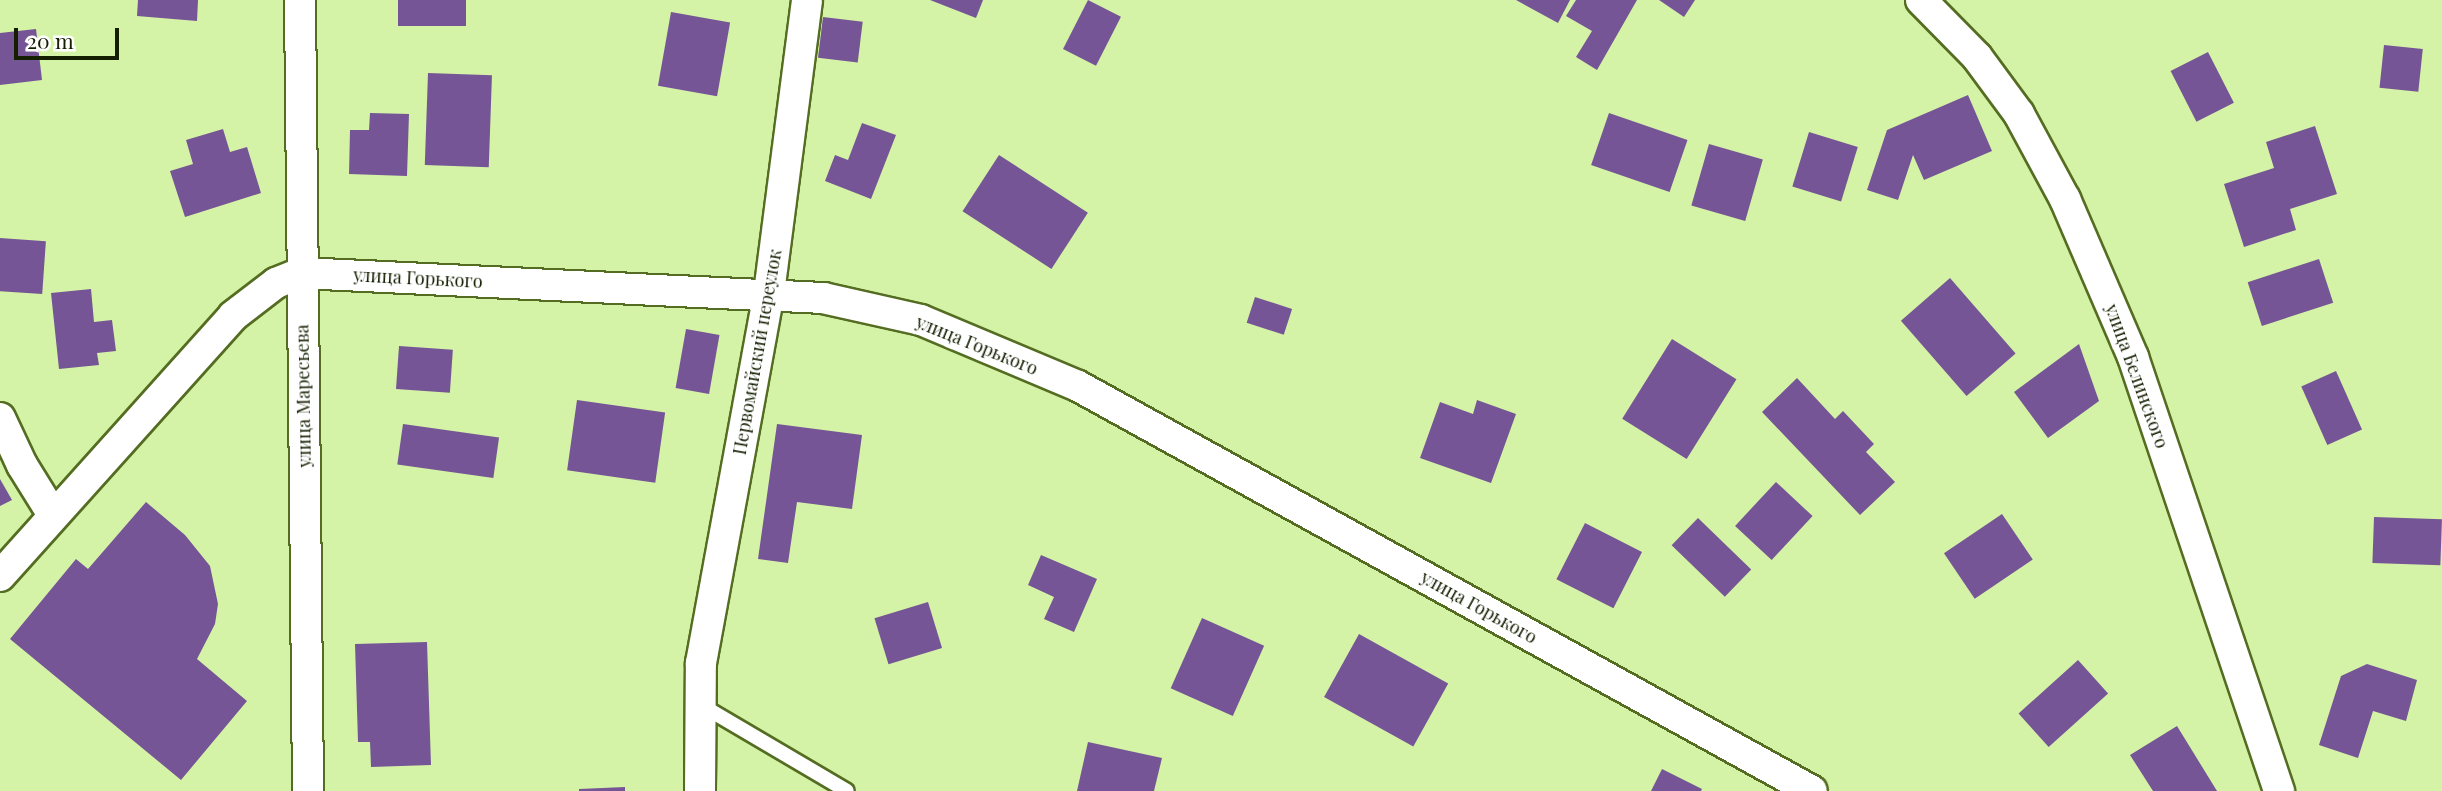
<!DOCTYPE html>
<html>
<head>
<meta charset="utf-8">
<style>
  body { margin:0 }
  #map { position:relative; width:2442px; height:791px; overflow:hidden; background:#d5f3a6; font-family:"Playfair Display",serif }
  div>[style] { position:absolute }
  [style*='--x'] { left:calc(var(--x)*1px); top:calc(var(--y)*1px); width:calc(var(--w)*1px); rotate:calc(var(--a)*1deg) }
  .building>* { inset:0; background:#755596; transform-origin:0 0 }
  .roads { filter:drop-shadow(2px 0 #546d22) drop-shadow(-2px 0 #546d22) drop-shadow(0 2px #546d22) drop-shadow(0 -2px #546d22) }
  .lane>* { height:14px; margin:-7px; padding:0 7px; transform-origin:7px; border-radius:7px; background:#fff }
  .street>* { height:30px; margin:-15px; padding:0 15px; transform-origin:15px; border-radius:15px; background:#fff }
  span { translate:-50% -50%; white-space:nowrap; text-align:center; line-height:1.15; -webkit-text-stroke:7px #fff; paint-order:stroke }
  .street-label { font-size:18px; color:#141e01 }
  .scale { position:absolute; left:14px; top:28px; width:105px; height:32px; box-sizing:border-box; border:4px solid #141e01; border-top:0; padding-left:9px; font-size:21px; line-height:24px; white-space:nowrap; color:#141e01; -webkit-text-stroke:5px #fff; paint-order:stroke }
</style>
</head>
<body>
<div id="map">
  <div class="building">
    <div style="clip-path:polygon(138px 0,198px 0,197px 21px,137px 16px)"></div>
    <div style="left:398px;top:0;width:68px;height:26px"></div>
    <div style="clip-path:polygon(930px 0,983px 0,976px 18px)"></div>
    <div style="left:1088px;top:0;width:37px;height:55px;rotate:27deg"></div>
    <div style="clip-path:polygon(1516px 0,1570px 0,1558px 23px)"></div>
    <div style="clip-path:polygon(1576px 0,1637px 0,1597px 70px,1576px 57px,1592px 31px,1566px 16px)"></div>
    <div style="clip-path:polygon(1659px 0,1695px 0,1684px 17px)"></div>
    <div style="left:671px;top:12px;width:60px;height:75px;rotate:10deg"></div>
    <div style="left:823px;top:17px;width:40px;height:41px;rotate:7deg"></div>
    <div style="clip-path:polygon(36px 29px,42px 80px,0 85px,0 33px)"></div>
    <div style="left:2384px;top:45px;width:39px;height:43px;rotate:6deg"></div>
    <div style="left:2208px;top:52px;width:57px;height:42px;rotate:63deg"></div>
    <div style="left:428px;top:73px;width:64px;height:92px;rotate:2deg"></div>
    <div style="clip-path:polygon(1968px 95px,1992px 151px,1924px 180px,1913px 155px,1898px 200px,1867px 190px,1887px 130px)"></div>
    <div style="clip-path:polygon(370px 113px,409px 114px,407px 176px,349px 174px,350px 130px,369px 130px)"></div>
    <div style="left:1609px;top:113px;width:83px;height:55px;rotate:19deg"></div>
    <div style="clip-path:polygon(862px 123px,896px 135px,871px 199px,825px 181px,835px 155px,848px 160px)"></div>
    <div style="clip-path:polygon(2315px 126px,2337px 194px,2290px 209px,2296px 230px,2244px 247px,2224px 184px,2274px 168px,2266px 142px)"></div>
    <div style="clip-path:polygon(223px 129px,230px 152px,247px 147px,261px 193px,185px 217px,170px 171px,193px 164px,186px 140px)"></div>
    <div style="left:1809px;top:132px;width:51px;height:57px;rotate:17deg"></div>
    <div style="left:1709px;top:144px;width:56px;height:64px;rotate:16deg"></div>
    <div style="left:999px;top:155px;width:106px;height:67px;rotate:33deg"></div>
    <div style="left:0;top:238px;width:46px;height:53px;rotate:4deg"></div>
    <div style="left:2319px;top:259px;width:46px;height:75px;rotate:72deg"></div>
    <div style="left:1950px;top:278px;width:100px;height:65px;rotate:49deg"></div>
    <div style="clip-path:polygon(91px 289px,94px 322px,112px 320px,116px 351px,97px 353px,99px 365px,59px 369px,51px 293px)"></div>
    <div style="left:1255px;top:297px;width:39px;height:27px;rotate:18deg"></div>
    <div style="left:686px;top:329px;width:34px;height:60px;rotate:10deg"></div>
    <div style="left:1672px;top:339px;width:76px;height:94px;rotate:32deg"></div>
    <div style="clip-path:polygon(2079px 344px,2099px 401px,2048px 438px,2014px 392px)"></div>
    <div style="left:399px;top:346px;width:54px;height:43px;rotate:4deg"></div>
    <div style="left:2336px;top:371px;width:64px;height:38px;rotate:66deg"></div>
    <div style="clip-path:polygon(1797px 378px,1835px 419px,1843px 411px,1874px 444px,1866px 452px,1895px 482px,1860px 515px,1762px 412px)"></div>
    <div style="left:577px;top:400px;width:89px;height:71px;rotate:8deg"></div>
    <div style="clip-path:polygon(1477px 400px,1516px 414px,1491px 483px,1420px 458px,1440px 402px,1473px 414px)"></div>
    <div style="left:403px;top:424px;width:97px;height:41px;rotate:8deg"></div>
    <div style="clip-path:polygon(777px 424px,862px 435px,852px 509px,797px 502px,788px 563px,758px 559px)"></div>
    <div style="clip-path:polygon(0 479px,12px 500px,0 506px)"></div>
    <div style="left:1776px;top:482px;width:50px;height:60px;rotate:43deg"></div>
    <div style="clip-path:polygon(146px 502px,185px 535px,210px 566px,218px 604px,215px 624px,197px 659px,247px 701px,181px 780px,10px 639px,76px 559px,88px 569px)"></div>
    <div style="left:2002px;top:514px;width:55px;height:70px;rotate:56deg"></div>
    <div style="left:2374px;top:517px;width:68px;height:46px;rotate:2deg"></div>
    <div style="left:1698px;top:518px;width:74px;height:38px;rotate:44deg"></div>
    <div style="left:1585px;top:523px;width:64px;height:63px;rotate:27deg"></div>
    <div style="clip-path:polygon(1041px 555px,1097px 579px,1074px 632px,1044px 619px,1054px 597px,1028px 585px)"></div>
    <div style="left:928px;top:602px;width:48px;height:56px;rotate:73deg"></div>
    <div style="left:1202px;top:618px;width:68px;height:77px;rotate:24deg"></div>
    <div style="left:1359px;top:634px;width:102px;height:72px;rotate:29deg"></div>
    <div style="clip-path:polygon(427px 642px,431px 765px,371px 767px,370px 742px,358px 742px,355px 644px)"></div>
    <div style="left:2078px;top:660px;width:45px;height:80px;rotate:48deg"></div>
    <div style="clip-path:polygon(2367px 664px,2417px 680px,2406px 721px,2373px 711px,2358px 758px,2319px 745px,2341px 676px)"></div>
    <div style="clip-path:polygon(2177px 726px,2217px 791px,2153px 791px,2130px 755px)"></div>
    <div style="clip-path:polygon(1088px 742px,1162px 758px,1154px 791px,1077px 791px)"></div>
    <div style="clip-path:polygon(1662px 769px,1702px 789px,1701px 791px,1651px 791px)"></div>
    <div style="clip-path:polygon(625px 787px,625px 791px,579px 791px,579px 789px)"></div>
  </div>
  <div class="roads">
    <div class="lane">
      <div style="--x:701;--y:705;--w:169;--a:30.5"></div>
    </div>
    <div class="street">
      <div style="--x:300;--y:0;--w:791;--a:89.42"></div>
      <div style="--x:1921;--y:0;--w:80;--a:45.5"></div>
      <div style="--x:1977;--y:57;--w:71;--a:53.6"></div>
      <div style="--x:2019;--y:114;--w:97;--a:61.6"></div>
      <div style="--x:2065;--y:199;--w:172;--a:66.7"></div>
      <div style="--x:2133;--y:357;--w:458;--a:71.4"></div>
      <div style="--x:0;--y:418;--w:52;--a:64.9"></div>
      <div style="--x:22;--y:465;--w:59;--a:58.2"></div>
      <div style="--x:0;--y:576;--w:349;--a:-48.1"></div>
      <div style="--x:233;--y:316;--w:54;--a:-37.5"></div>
      <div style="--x:276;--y:283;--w:27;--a:-22"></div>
      <div style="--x:301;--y:273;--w:523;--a:2.74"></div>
      <div style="--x:823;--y:298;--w:100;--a:12.7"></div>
      <div style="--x:921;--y:320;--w:170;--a:22.8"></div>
      <div style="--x:1078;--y:386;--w:838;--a:28.89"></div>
      <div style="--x:700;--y:791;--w:128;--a:-89.6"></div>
      <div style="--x:701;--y:663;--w:376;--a:-79.6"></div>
      <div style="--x:769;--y:293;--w:295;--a:-82.6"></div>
    </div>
  </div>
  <div class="street-label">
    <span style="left:418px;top:278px;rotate:3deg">улица Горького</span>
    <span style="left:977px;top:345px;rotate:22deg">улица Горького</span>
    <span style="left:757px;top:352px;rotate:-80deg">Первомайский переулок</span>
    <span style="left:2137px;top:376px;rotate:70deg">улица Белинского</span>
    <span style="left:303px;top:396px;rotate:-91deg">улица Маресьева</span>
    <span style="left:1479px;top:607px;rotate:29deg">улица Горького</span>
  </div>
  <div class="scale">20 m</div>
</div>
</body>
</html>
